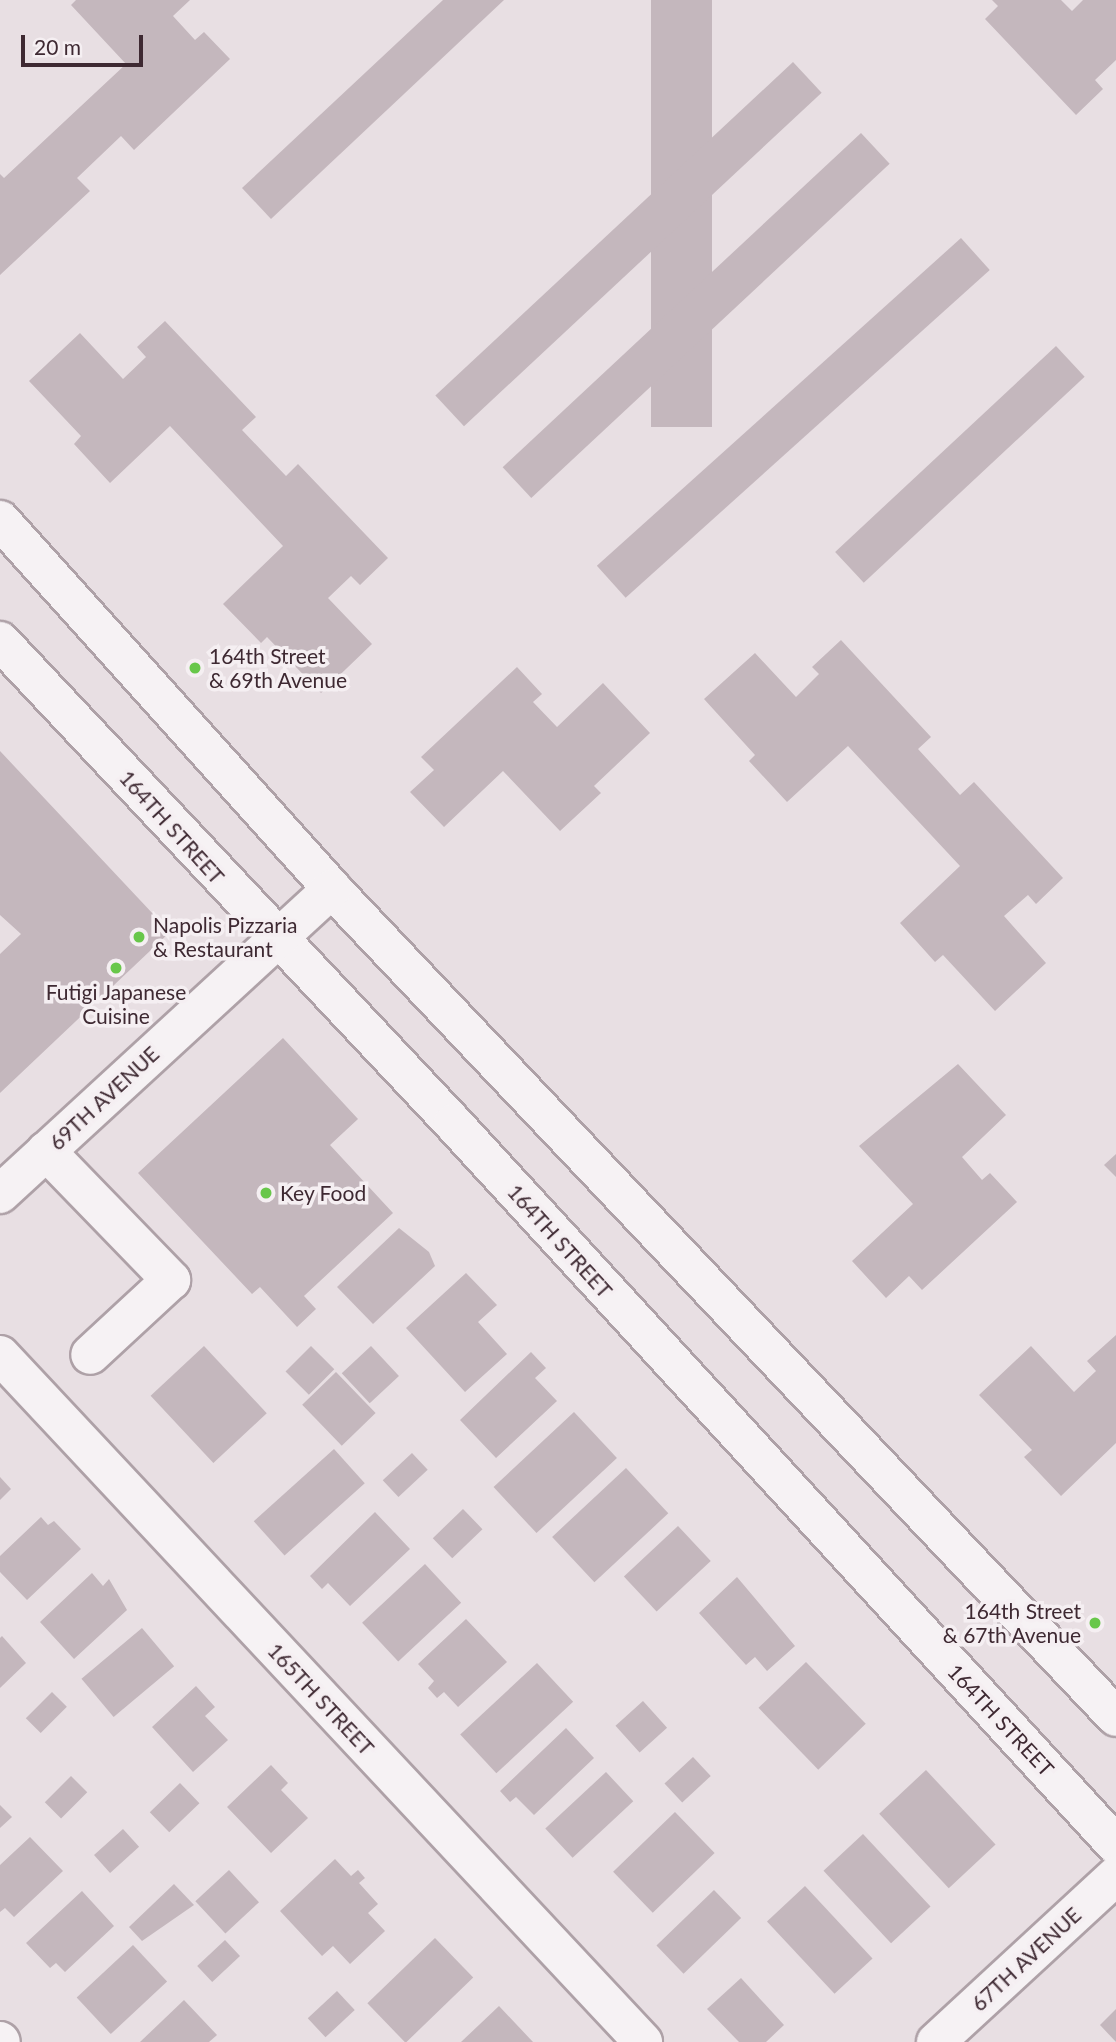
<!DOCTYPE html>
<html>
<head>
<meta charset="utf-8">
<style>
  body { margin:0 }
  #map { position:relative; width:1116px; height:2042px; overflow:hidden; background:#e8dfe3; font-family:Lato,sans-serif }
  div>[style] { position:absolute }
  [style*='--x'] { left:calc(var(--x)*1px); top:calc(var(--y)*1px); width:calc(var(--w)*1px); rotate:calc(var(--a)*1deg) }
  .building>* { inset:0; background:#c4b7bd; transform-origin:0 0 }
  .roads { filter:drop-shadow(2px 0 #aea1a7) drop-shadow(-2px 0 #aea1a7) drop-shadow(0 2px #aea1a7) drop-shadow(0 -2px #aea1a7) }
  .minor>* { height:38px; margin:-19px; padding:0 19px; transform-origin:19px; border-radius:19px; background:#f6f2f4 }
  .dots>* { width:19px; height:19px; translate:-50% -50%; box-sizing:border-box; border:4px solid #f5eff2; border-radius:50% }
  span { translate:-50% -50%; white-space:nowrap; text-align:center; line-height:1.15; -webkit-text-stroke:7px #f5eff2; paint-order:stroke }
  .poi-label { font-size:21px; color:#3e2932 }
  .left { translate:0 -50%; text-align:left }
  .right { translate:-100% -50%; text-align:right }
  .street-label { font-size:21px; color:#3e2932 }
  .scale { position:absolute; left:21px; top:35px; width:122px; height:32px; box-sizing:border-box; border:4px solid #3e2932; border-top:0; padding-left:9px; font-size:21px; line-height:24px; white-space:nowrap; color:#3e2932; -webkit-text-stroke:5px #f5eff2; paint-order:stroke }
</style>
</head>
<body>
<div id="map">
  <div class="building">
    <div style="clip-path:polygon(76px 0,190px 0,173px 16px,195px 40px,204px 32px,230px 59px,134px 150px,121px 136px,77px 178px,90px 191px,0 275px,0 174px,4px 178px,126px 64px,71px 5px)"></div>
    <div style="clip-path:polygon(443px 0,504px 0,271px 219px,242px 188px)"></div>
    <div style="left:651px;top:0;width:61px;height:427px"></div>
    <div style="clip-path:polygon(992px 0,1061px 0,1072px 11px,1083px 0,1116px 0,1116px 60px,1095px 80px,1103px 89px,1076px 115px,985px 19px,998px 6px)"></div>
    <div style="left:793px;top:62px;width:42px;height:489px;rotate:47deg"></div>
    <div style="left:861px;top:133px;width:42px;height:490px;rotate:47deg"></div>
    <div style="left:961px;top:238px;width:43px;height:490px;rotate:48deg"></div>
    <div style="clip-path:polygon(165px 321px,256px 417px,242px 430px,263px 452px,286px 476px,298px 464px,388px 558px,360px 585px,351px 576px,328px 598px,372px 644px,321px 693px,267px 637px,261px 643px,223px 604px,283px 546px,170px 426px,110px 483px,74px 444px,81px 436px,29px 381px,80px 333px,123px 379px,146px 357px,137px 347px)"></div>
    <div style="left:1056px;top:346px;width:42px;height:302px;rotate:47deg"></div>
    <div style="clip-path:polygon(841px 640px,931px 737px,918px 749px,940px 773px,960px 795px,974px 782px,1063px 878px,1036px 904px,1028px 895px,1004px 916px,1046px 963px,995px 1011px,943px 955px,935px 962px,900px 923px,960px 866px,848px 746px,787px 802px,749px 761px,755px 755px,704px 699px,755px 653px,796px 697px,819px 674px,812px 667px)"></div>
    <div style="clip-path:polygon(517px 667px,542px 694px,533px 702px,557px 727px,603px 683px,650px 733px,594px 786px,601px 793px,560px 831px,503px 771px,444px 827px,410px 792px,434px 770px,421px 757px)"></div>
    <div style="clip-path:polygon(0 751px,170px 932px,0 1093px,0 954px,21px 934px,0 915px)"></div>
    <div style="clip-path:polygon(283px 1038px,358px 1119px,330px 1145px,393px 1213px,304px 1296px,316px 1309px,297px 1327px,260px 1287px,252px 1294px,138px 1173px)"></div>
    <div style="clip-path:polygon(958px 1064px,1006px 1115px,962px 1157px,982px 1180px,990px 1173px,1017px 1202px,922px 1290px,909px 1276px,886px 1298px,852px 1261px,913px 1204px,859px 1146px)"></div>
    <div style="clip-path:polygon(1116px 1154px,1116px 1177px,1104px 1165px)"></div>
    <div style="clip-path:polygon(399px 1228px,429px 1252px,435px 1266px,373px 1324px,337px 1287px)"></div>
    <div style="clip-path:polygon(466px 1273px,497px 1305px,478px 1322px,507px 1354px,465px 1392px,406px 1328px)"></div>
    <div style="clip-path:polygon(1116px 1335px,1116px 1443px,1061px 1496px,1024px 1457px,1032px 1450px,979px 1395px,1031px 1346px,1074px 1392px,1096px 1371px,1087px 1361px)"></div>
    <div style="left:204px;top:1346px;width:92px;height:73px;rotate:47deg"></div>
    <div style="left:311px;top:1346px;width:33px;height:36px;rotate:45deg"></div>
    <div style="left:371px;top:1346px;width:41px;height:40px;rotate:47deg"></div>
    <div style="clip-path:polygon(531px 1352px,546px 1368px,535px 1378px,557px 1401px,496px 1458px,460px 1420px)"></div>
    <div style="left:336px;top:1372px;width:57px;height:47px;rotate:46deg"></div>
    <div style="left:574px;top:1412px;width:63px;height:110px;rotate:47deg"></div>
    <div style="left:334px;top:1449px;width:46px;height:108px;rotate:48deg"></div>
    <div style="left:412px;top:1453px;width:23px;height:40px;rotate:47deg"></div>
    <div style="left:626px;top:1468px;width:62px;height:101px;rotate:47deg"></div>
    <div style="clip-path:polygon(0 1477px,11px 1489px,0 1500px)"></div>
    <div style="left:463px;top:1509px;width:28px;height:42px;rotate:46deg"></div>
    <div style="clip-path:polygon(375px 1512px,410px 1549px,350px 1606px,328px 1583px,322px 1589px,310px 1576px)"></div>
    <div style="clip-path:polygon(41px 1517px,48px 1525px,54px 1521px,81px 1549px,27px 1600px,0 1572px,0 1556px)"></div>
    <div style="left:678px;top:1526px;width:48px;height:74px;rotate:47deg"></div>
    <div style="left:425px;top:1564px;width:53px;height:86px;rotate:47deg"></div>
    <div style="clip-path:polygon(92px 1573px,103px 1586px,109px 1579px,127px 1610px,74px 1659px,40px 1622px)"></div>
    <div style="clip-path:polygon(737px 1577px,795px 1646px,767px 1671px,755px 1657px,746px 1665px,699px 1613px)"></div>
    <div style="clip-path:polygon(466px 1619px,507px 1662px,458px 1707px,444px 1692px,437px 1698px,428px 1688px,434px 1681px,418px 1664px)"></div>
    <div style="left:142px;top:1628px;width:50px;height:79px;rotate:50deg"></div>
    <div style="clip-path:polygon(2px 1636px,26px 1663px,0 1688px,0 1638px)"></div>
    <div style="left:806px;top:1662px;width:86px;height:66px;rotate:46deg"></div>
    <div style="left:537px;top:1663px;width:53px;height:105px;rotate:47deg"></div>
    <div style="clip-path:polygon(196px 1686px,215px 1707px,205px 1716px,228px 1740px,193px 1772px,152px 1727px)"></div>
    <div style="left:52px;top:1692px;width:21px;height:37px;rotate:45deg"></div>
    <div style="left:643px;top:1701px;width:36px;height:37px;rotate:48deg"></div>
    <div style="clip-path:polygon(566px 1728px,594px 1758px,534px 1815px,516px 1797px,510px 1802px,500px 1791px)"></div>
    <div style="left:693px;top:1757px;width:26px;height:39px;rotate:47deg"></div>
    <div style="clip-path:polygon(271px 1765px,288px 1783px,281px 1790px,308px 1818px,271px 1853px,227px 1807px)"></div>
    <div style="left:926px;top:1770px;width:102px;height:64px;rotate:47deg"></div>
    <div style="left:606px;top:1772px;width:40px;height:83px;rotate:47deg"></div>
    <div style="left:71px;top:1776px;width:23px;height:37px;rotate:45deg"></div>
    <div style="left:180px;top:1783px;width:28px;height:42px;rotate:46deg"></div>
    <div style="clip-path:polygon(0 1805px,12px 1817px,0 1828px)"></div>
    <div style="left:675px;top:1812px;width:57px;height:86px;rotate:46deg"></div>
    <div style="left:123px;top:1829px;width:24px;height:39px;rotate:48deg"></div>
    <div style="left:863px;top:1834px;width:99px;height:54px;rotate:47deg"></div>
    <div style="clip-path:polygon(30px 1837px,63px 1871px,14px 1917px,5px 1908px,0 1912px,0 1865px)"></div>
    <div style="clip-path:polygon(335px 1859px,351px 1876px,358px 1870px,365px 1878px,359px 1883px,378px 1904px,368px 1913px,385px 1931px,350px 1964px,333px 1946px,322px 1956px,280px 1911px)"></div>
    <div style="left:229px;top:1870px;width:44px;height:46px;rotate:47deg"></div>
    <div style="clip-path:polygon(174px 1884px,194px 1905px,142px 1941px,129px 1927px)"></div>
    <div style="left:805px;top:1886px;width:99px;height:52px;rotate:47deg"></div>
    <div style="left:714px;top:1890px;width:39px;height:80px;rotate:46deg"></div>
    <div style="clip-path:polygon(82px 1891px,114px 1926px,65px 1972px,56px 1963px,50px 1968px,26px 1943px)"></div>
    <div style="left:435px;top:1938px;width:55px;height:94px;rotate:46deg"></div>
    <div style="left:225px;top:1940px;width:22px;height:38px;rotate:47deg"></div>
    <div style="left:133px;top:1945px;width:50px;height:77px;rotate:47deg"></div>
    <div style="clip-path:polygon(741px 1978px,784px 2025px,766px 2042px,739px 2042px,707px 2009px)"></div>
    <div style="left:337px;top:1991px;width:26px;height:40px;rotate:47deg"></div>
    <div style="clip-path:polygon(184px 2000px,217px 2035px,209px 2042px,140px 2042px)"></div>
    <div style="clip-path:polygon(499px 2006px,533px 2042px,461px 2042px)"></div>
    <div style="clip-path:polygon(1116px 2009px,1116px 2042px,1100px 2025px)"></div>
  </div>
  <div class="roads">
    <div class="minor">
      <div style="--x:0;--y:520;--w:496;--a:48"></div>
      <div style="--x:332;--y:889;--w:1140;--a:46.56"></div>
      <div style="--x:0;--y:641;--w:661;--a:46.78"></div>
      <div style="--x:453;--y:1123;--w:980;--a:47.44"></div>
      <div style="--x:46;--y:1151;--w:180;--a:45.9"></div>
      <div style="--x:171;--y:1280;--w:110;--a:137.2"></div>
      <div style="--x:0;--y:1194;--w:451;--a:-42.6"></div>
      <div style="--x:0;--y:1355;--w:941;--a:46.89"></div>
      <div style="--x:0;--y:2041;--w:1;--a:45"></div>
      <div style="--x:936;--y:2042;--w:245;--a:-42.7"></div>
    </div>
  </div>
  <div class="dots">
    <div style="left:195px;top:668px;background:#68c74a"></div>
    <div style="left:139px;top:937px;background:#68c74a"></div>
    <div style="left:116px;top:968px;background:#68c74a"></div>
    <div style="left:266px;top:1193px;background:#68c74a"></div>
    <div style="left:1095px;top:1623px;background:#68c74a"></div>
  </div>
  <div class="poi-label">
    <span class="left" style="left:209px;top:668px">164th Street<br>&amp; 69th Avenue</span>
    <span class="left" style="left:153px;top:937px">Napolis Pizzaria<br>&amp; Restaurant</span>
    <span style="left:116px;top:1004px">Futigi Japanese<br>Cuisine</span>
    <span class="left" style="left:280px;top:1193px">Key Food</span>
    <span class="right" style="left:1081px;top:1623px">164th Street<br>&amp; 67th Avenue</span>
  </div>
  <div class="street-label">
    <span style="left:172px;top:827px;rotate:48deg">164TH STREET</span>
    <span style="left:104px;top:1098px;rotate:-43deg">69TH AVENUE</span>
    <span style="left:560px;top:1241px;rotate:48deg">164TH STREET</span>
    <span style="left:321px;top:1699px;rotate:47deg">165TH STREET</span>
    <span style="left:1001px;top:1720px;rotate:47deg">164TH STREET</span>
    <span style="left:1026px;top:1959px;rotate:-43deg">67TH AVENUE</span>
  </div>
  <div class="scale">20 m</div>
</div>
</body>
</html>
